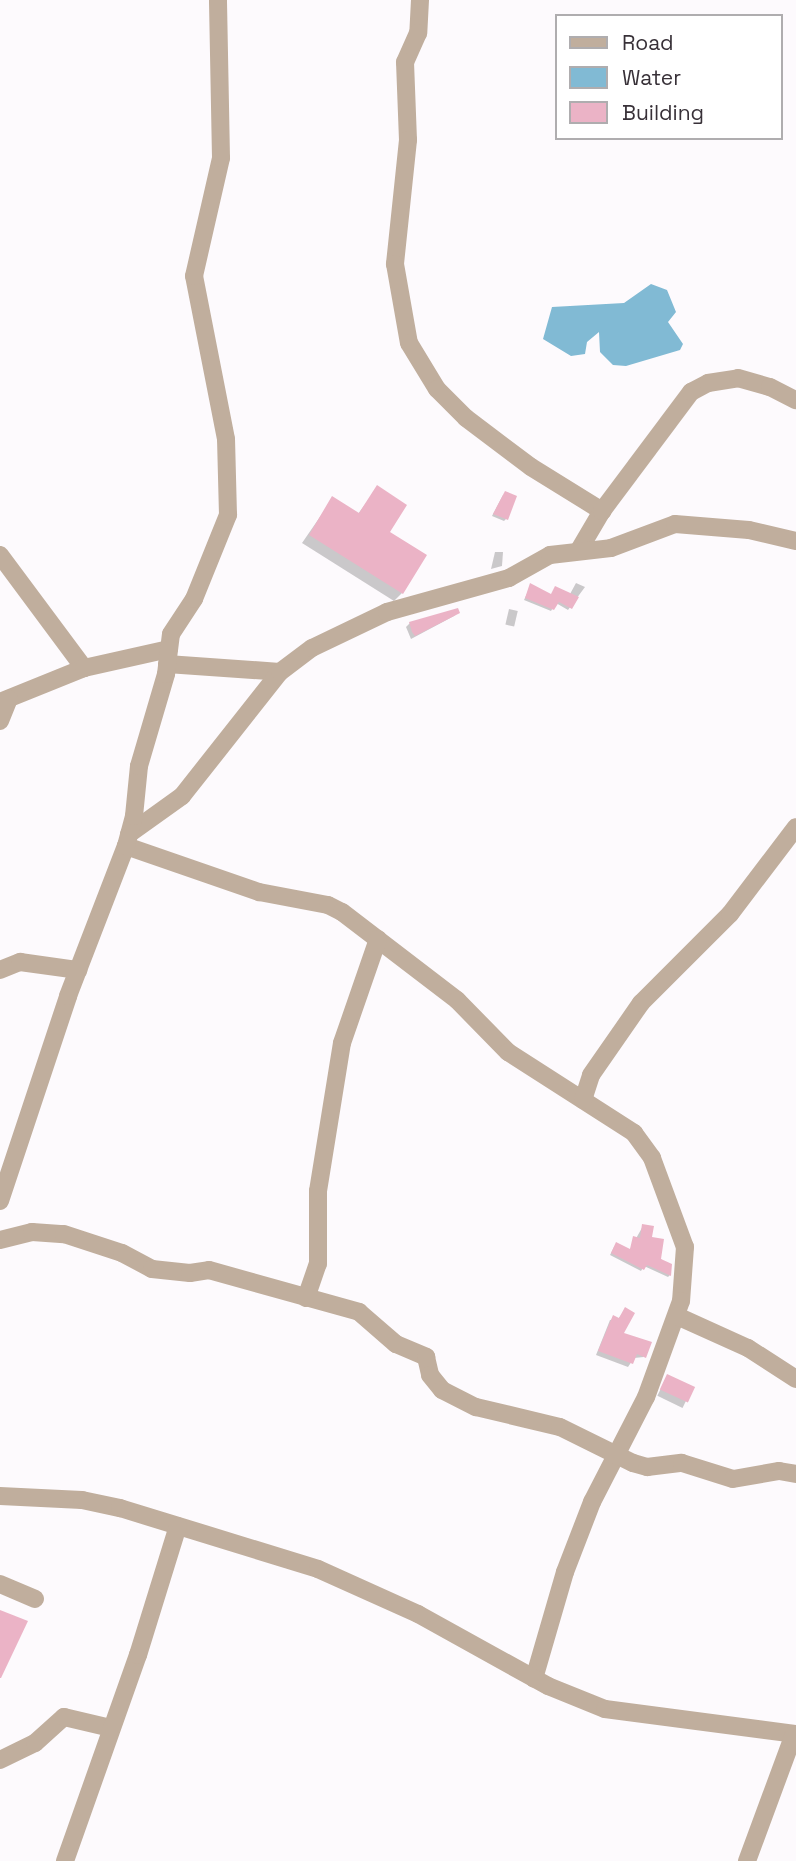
<!DOCTYPE html>
<html>
<head>
<meta charset="utf-8">
<style>
  body { margin:0 }
  #map { position:relative; width:796px; height:1861px; overflow:hidden; background:#fdfafd; font-family:"Space Grotesk",sans-serif }
  div>[style] { position:absolute }
  [style*='--x'] { left:calc(var(--x)*1px); top:calc(var(--y)*1px); width:calc(var(--w)*1px); rotate:calc(var(--a)*1deg) }
  .water>* { inset:0; background:#81bad4 }
  .shadow>* { inset:0; background:#0003; transform-origin:0 0 }
  .building>* { inset:0; background:#ebb3c6; transform-origin:0 0 }
  .street>* { height:18px; margin:-9px; padding:0 9px; transform-origin:9px; border-radius:9px; background:#c0ae9d }
  span { translate:-50% -50%; white-space:nowrap; text-align:center; line-height:1.15; -webkit-text-stroke:6px #fff; paint-order:stroke }
  .legend { position:absolute; left:555px; top:14px; width:228px; height:126px; box-sizing:border-box; background:#fff; border:2px solid #afadaf; margin:0; padding:9px 12px; list-style:none; font-size:21px; color:#383138 }
  .legend li { display:flex; align-items:center; gap:14px; height:35px }
  .legend b { width:35px; border:2px solid #afadaf }
</style>
</head>
<body>
<div id="map">
  <div class="water">
    <div style="clip-path:polygon(651px 284px,667px 290px,676px 312px,668px 322px,683px 344px,680px 350px,626px 366px,613px 365px,600px 352px,599px 332px,587px 342px,585px 354px,571px 356px,543px 339px,552px 307px,624px 303px)"></div>
  </div>
  <div class="shadow">
    <div style="clip-path:polygon(377px 488px,402px 593px,394px 601px,302px 543px,333px 498px,358px 514px)"></div>
    <div style="clip-path:polygon(503px 495px,506px 519px,504px 521px,492px 516px)"></div>
    <div style="clip-path:polygon(495px 552px,503px 552px,502px 566px,491px 569px)"></div>
    <div style="clip-path:polygon(576px 583px,585px 587px,568px 610px,556px 603px,551px 611px,524px 600px,531px 585px,551px 595px,570px 594px)"></div>
    <div style="left:509px;top:609px;width:9px;height:16px;rotate:13deg"></div>
    <div style="clip-path:polygon(458px 612px,454px 616px,411px 639px,406px 627px,410px 623px)"></div>
    <div style="clip-path:polygon(643px 1226px,670px 1275px,668px 1277px,644px 1266px,641px 1271px,610px 1255px,614px 1247px,629px 1251px)"></div>
    <div style="clip-path:polygon(625px 1310px,622px 1334px,644px 1357px,634px 1358px,628px 1367px,596px 1355px,610px 1320px,618px 1319px)"></div>
    <div style="left:667px;top:1376px;width:28px;height:22px;rotate:26deg"></div>
  </div>
  <div class="building">
    <div style="clip-path:polygon(377px 485px,407px 505px,390px 532px,427px 555px,403px 594px,309px 535px,332px 496px,359px 513px)"></div>
    <div style="clip-path:polygon(505px 491px,517px 496px,508px 520px,493px 514px)"></div>
    <div style="clip-path:polygon(530px 583px,551px 594px,555px 586px,579px 597px,572px 609px,559px 602px,554px 610px,525px 598px)"></div>
    <div style="clip-path:polygon(458px 608px,460px 613px,415px 636px,412px 632px,409px 622px)"></div>
    <div style="clip-path:polygon(642px 1224px,654px 1226px,652px 1237px,664px 1239px,661px 1259px,672px 1264px,671px 1276px,647px 1265px,644px 1270px,611px 1253px,616px 1242px,630px 1249px,633px 1236px,640px 1238px)"></div>
    <div style="clip-path:polygon(625px 1307px,635px 1313px,624px 1333px,652px 1342px,646px 1358px,637px 1354px,633px 1364px,598px 1351px,613px 1315px,619px 1318px)"></div>
    <div style="left:667px;top:1374px;width:31px;height:17px;rotate:25deg"></div>
    <div style="clip-path:polygon(0 1610px,28px 1621px,1px 1678px,0 1678px)"></div>
  </div>
  <div class="street">
    <div style="--x:420;--y:0;--w:33;--a:93"></div>
    <div style="--x:418;--y:33;--w:32;--a:114"></div>
    <div style="--x:405;--y:62;--w:78;--a:87.8"></div>
    <div style="--x:408;--y:140;--w:125;--a:96"></div>
    <div style="--x:395;--y:264;--w:80;--a:80"></div>
    <div style="--x:409;--y:343;--w:54;--a:58.7"></div>
    <div style="--x:437;--y:389;--w:41;--a:45"></div>
    <div style="--x:466;--y:418;--w:81;--a:37"></div>
    <div style="--x:531;--y:467;--w:84;--a:31.8"></div>
    <div style="--x:579;--y:550;--w:45;--a:-59.5"></div>
    <div style="--x:602;--y:511;--w:149;--a:-53.2"></div>
    <div style="--x:691;--y:392;--w:19;--a:-28"></div>
    <div style="--x:708;--y:383;--w:30;--a:-9"></div>
    <div style="--x:738;--y:378;--w:33;--a:16"></div>
    <div style="--x:770;--y:387;--w:29;--a:27"></div>
    <div style="--x:0;--y:555;--w:141;--a:53.4"></div>
    <div style="--x:167;--y:664;--w:113;--a:4"></div>
    <div style="--x:0;--y:702;--w:91;--a:-22"></div>
    <div style="--x:84;--y:668;--w:87;--a:-12.6"></div>
    <div style="--x:0;--y:721;--w:24;--a:-68"></div>
    <div style="--x:129;--y:834;--w:65;--a:-35.6"></div>
    <div style="--x:182;--y:796;--w:158;--a:-51.7"></div>
    <div style="--x:280;--y:672;--w:40;--a:-37"></div>
    <div style="--x:312;--y:648;--w:83;--a:-25.6"></div>
    <div style="--x:387;--y:612;--w:127;--a:-15.6"></div>
    <div style="--x:509;--y:578;--w:47;--a:-29.3"></div>
    <div style="--x:550;--y:555;--w:61;--a:-6.5"></div>
    <div style="--x:611;--y:548;--w:68;--a:-20.6"></div>
    <div style="--x:675;--y:524;--w:74;--a:4.6"></div>
    <div style="--x:749;--y:530;--w:48;--a:13.2"></div>
    <div style="--x:126;--y:846;--w:141;--a:19.1"></div>
    <div style="--x:259;--y:892;--w:70;--a:10.7"></div>
    <div style="--x:328;--y:905;--w:16;--a:27"></div>
    <div style="--x:342;--y:912;--w:145;--a:37.4"></div>
    <div style="--x:457;--y:1000;--w:73;--a:45.6"></div>
    <div style="--x:508;--y:1052;--w:150;--a:32.7"></div>
    <div style="--x:634;--y:1133;--w:31;--a:54"></div>
    <div style="--x:652;--y:1158;--w:95;--a:69.7"></div>
    <div style="--x:685;--y:1247;--w:54;--a:94.2"></div>
    <div style="--x:681;--y:1301;--w:102;--a:110"></div>
    <div style="--x:646;--y:1397;--w:118;--a:117.2"></div>
    <div style="--x:592;--y:1502;--w:75;--a:111.1"></div>
    <div style="--x:565;--y:1572;--w:111;--a:106.2"></div>
    <div style="--x:0;--y:970;--w:22;--a:-22"></div>
    <div style="--x:20;--y:962;--w:59;--a:7.9"></div>
    <div style="--x:583;--y:1100;--w:26;--a:-72"></div>
    <div style="--x:591;--y:1075;--w:88;--a:-55.2"></div>
    <div style="--x:641;--y:1003;--w:126;--a:-45"></div>
    <div style="--x:730;--y:914;--w:109;--a:-52.8"></div>
    <div style="--x:0;--y:1201;--w:216;--a:-71.6"></div>
    <div style="--x:68;--y:996;--w:161;--a:-68.9"></div>
    <div style="--x:126;--y:846;--w:31;--a:-75"></div>
    <div style="--x:134;--y:816;--w:50;--a:-84.3"></div>
    <div style="--x:139;--y:766;--w:96;--a:-73.6"></div>
    <div style="--x:166;--y:674;--w:40;--a:-82.9"></div>
    <div style="--x:171;--y:634;--w:42;--a:-56.7"></div>
    <div style="--x:194;--y:599;--w:91;--a:-68"></div>
    <div style="--x:228;--y:515;--w:76;--a:-91.5"></div>
    <div style="--x:226;--y:439;--w:166;--a:-101.1"></div>
    <div style="--x:194;--y:276;--w:121;--a:-77.1"></div>
    <div style="--x:221;--y:158;--w:158;--a:-91.1"></div>
    <div style="--x:0;--y:1240;--w:33;--a:-14"></div>
    <div style="--x:32;--y:1232;--w:32;--a:4"></div>
    <div style="--x:64;--y:1234;--w:61;--a:18.1"></div>
    <div style="--x:122;--y:1253;--w:34;--a:28"></div>
    <div style="--x:152;--y:1269;--w:38;--a:6"></div>
    <div style="--x:190;--y:1273;--w:19;--a:-9"></div>
    <div style="--x:209;--y:1270;--w:156;--a:15.6"></div>
    <div style="--x:359;--y:1312;--w:49;--a:40.9"></div>
    <div style="--x:396;--y:1344;--w:33;--a:23"></div>
    <div style="--x:426;--y:1357;--w:18;--a:77"></div>
    <div style="--x:430;--y:1375;--w:19;--a:51"></div>
    <div style="--x:442;--y:1390;--w:38;--a:27"></div>
    <div style="--x:476;--y:1407;--w:86;--a:13.4"></div>
    <div style="--x:560;--y:1427;--w:81;--a:26.3"></div>
    <div style="--x:633;--y:1463;--w:15;--a:16"></div>
    <div style="--x:647;--y:1467;--w:35;--a:-7"></div>
    <div style="--x:682;--y:1463;--w:53;--a:17.4"></div>
    <div style="--x:733;--y:1479;--w:47;--a:-9.9"></div>
    <div style="--x:779;--y:1471;--w:17;--a:10"></div>
    <div style="--x:306;--y:1298;--w:36;--a:-71"></div>
    <div style="--x:318;--y:1264;--w:73;--a:-90"></div>
    <div style="--x:318;--y:1191;--w:150;--a:-80.8"></div>
    <div style="--x:342;--y:1043;--w:110;--a:-70.9"></div>
    <div style="--x:677;--y:1316;--w:78;--a:24.3"></div>
    <div style="--x:748;--y:1348;--w:57;--a:32.9"></div>
    <div style="--x:0;--y:1496;--w:82;--a:2.8"></div>
    <div style="--x:82;--y:1500;--w:39;--a:12"></div>
    <div style="--x:120;--y:1508;--w:207;--a:17.1"></div>
    <div style="--x:318;--y:1569;--w:110;--a:24.2"></div>
    <div style="--x:418;--y:1614;--w:149;--a:29"></div>
    <div style="--x:548;--y:1686;--w:61;--a:22"></div>
    <div style="--x:605;--y:1709;--w:193;--a:7.5"></div>
    <div style="--x:0;--y:1584;--w:38;--a:23"></div>
    <div style="--x:0;--y:1760;--w:39;--a:-26"></div>
    <div style="--x:35;--y:1743;--w:39;--a:-42"></div>
    <div style="--x:64;--y:1717;--w:48;--a:13.2"></div>
    <div style="--x:65;--y:1861;--w:219;--a:-70.5"></div>
    <div style="--x:138;--y:1655;--w:135;--a:-72.8"></div>
    <div style="--x:747;--y:1861;--w:135;--a:-69.7"></div>
  </div>
  <ul class="legend">
  <li><b style="height:9px;background:#c0ae9d"></b>Road</li>
  <li><b style="height:19px;background:#81bad4"></b>Water</li>
  <li><b style="height:19px;background:#ebb3c6"></b>Building</li>
  </ul>
</div>
</body>
</html>
